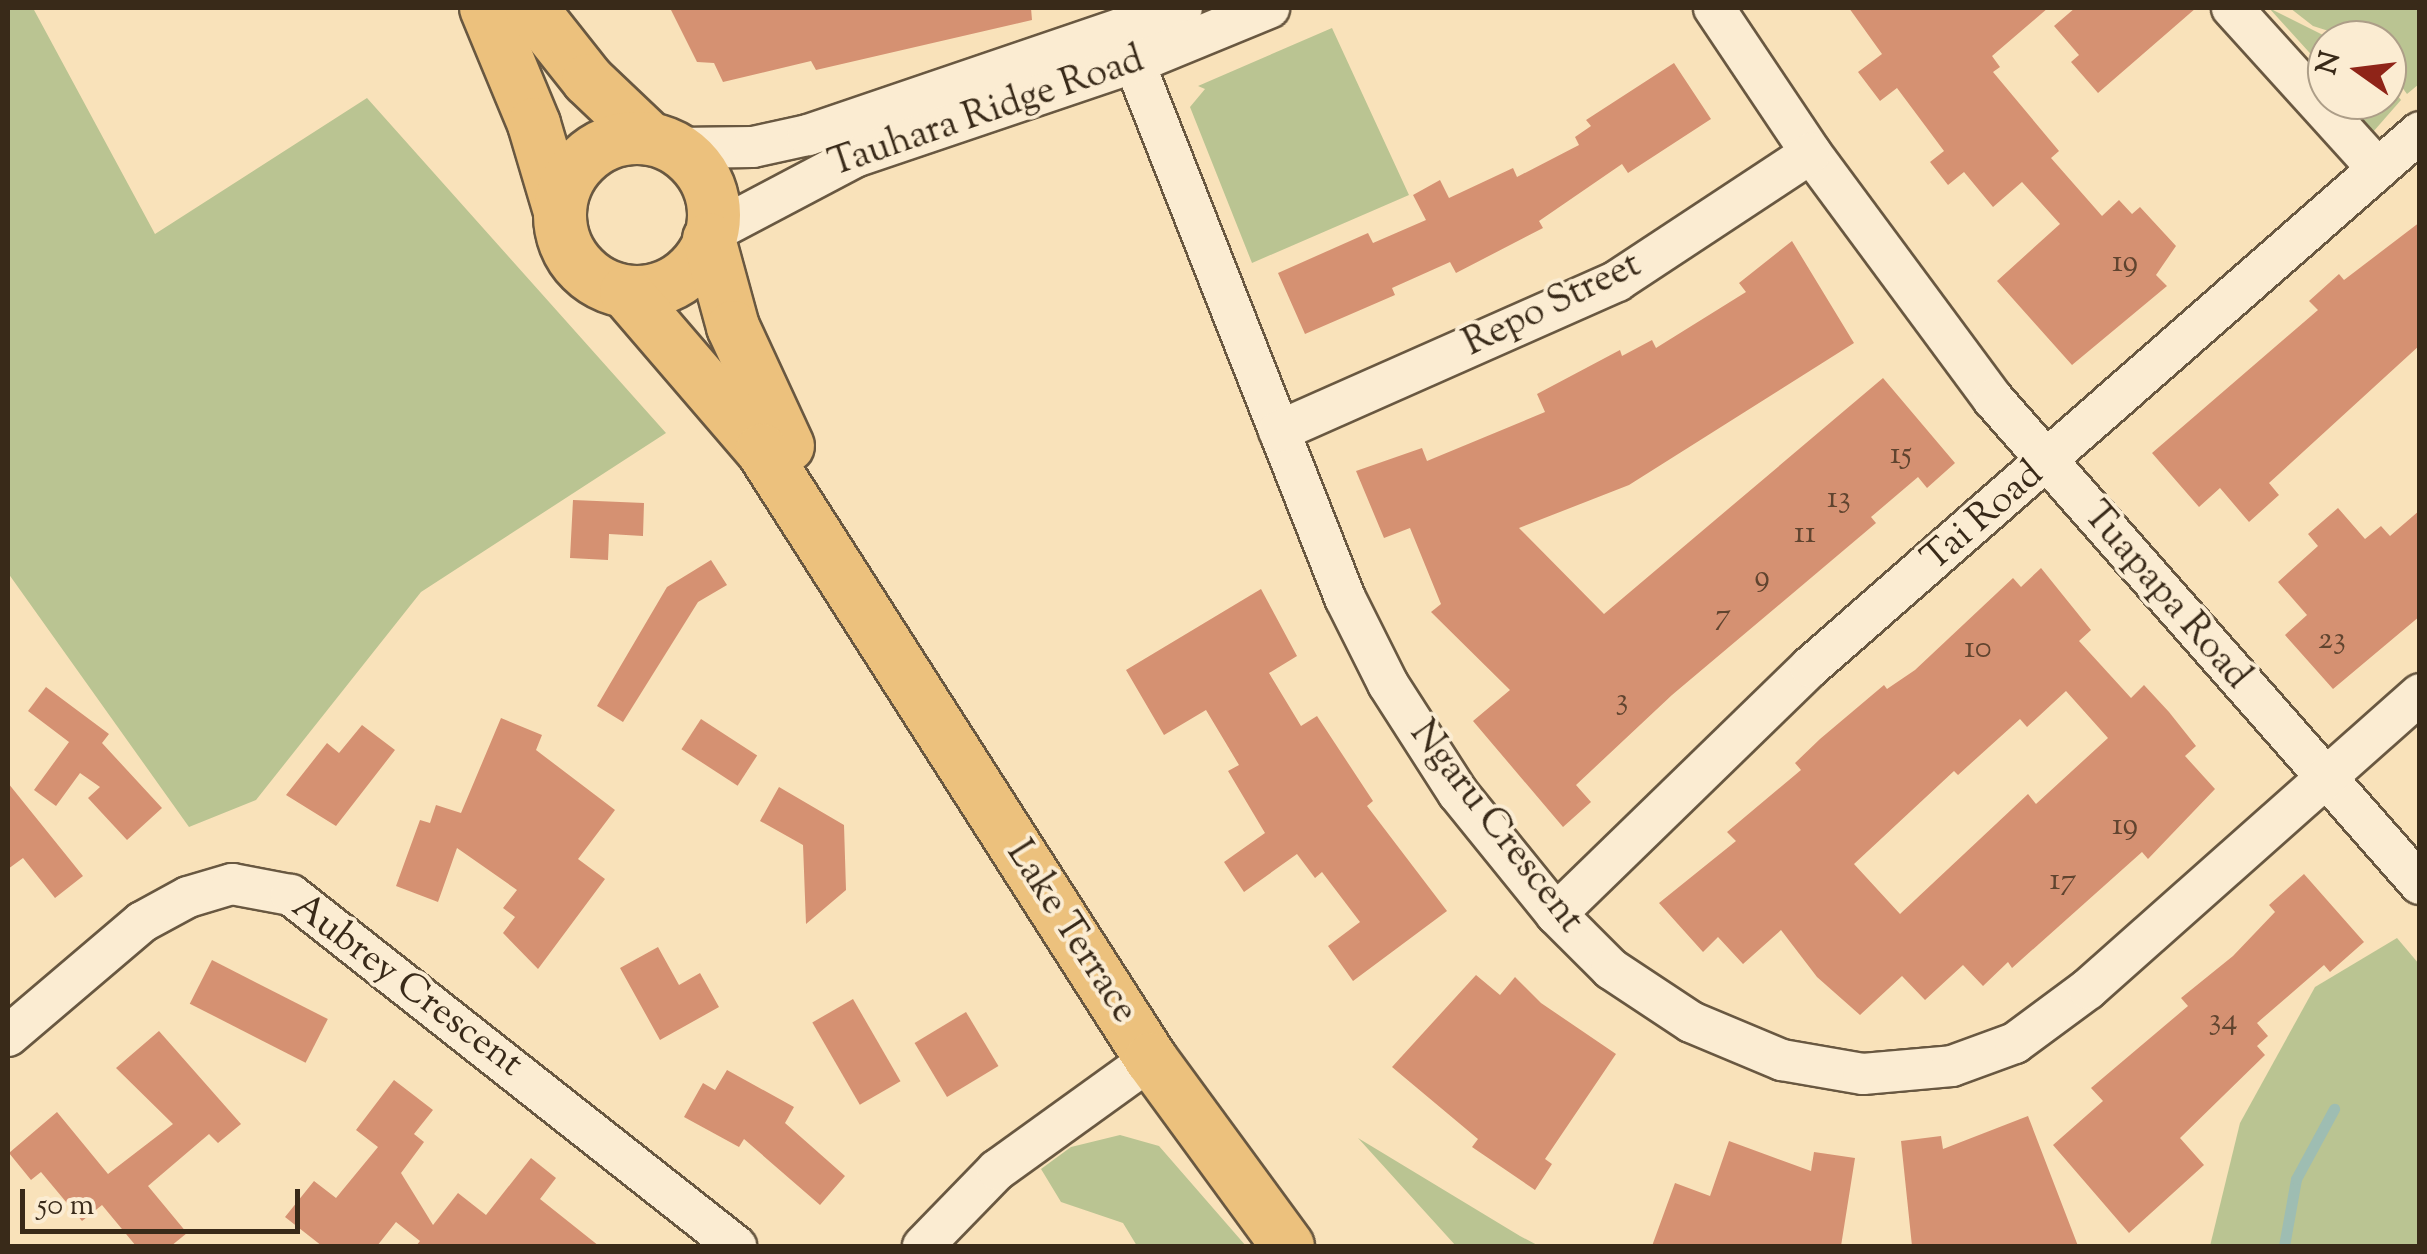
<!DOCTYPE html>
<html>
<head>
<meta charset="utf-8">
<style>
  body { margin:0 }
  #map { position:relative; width:2427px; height:1254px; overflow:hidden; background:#f9e2ba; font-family:"Sorts Mill Goudy",serif }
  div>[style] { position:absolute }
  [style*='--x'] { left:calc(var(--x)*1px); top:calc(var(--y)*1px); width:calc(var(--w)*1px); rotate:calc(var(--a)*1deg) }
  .green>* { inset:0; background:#bac492 }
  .stream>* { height:11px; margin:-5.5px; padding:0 5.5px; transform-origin:5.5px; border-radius:5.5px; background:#9ebdb2 }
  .building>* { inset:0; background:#d59172; transform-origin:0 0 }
  .roads { filter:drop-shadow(2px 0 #695841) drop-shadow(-2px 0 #695841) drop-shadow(0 2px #695841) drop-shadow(0 -2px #695841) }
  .minor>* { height:40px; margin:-20px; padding:0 20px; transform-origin:20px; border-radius:20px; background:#fbecd2 }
  .major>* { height:52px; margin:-26px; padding:0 26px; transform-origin:26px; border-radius:26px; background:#ecc17d }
  .major>.ring { margin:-26px; padding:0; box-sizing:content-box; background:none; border:52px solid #ecc17d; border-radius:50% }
  span { translate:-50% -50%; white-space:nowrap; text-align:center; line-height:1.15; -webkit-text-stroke:8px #fbecd2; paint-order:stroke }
  .number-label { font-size:32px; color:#60442f }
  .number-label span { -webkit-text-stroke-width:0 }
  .street-label { font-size:38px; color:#392a19 }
  .frame { position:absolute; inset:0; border:10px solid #392a19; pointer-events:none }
  .north { position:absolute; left:2307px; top:20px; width:100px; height:100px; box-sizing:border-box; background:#fbecd2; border:2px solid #ad9e88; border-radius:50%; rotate:284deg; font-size:28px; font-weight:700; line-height:40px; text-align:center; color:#392a19 }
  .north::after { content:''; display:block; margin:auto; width:35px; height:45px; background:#8f2418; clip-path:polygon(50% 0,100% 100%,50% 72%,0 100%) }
  .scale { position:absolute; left:20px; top:1189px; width:280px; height:45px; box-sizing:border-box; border:5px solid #392a19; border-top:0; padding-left:12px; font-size:30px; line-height:35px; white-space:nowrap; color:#392a19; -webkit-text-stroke:8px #fbecd2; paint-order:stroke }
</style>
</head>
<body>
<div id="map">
  <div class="green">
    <div style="clip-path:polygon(8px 8px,33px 8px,155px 234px,367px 98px,666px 433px,421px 592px,256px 800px,189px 827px,8px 573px)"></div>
    <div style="clip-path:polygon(2269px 8px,2333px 40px,2327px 40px,2327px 72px)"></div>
    <div style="clip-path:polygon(2290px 8px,2419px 8px,2419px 84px,2407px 94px,2387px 67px,2387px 40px,2357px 40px,2313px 26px)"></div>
    <div style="clip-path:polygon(1332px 28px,1409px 195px,1252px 263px,1190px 107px,1205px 89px,1198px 86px)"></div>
    <div style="clip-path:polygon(2387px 81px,2401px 100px,2373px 132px,2352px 115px,2351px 100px,2387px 100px)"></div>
    <div style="clip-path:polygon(2397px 938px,2419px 964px,2419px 1246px,2210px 1246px,2240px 1123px,2315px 987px)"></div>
    <div style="clip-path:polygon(1120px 1135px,1159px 1146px,1246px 1246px,1137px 1246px,1123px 1223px,1061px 1202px,1041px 1169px,1071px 1147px)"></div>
    <div style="clip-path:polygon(1358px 1138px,1520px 1236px,1539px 1246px,1456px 1246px)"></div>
  </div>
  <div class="stream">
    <div style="--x:2284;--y:1246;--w:68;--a:-79.8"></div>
    <div style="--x:2296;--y:1179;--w:80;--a:-61.5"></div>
  </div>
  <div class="building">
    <div style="clip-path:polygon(670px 8px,1031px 8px,1032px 20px,816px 70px,811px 61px,723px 82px,714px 63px,697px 62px)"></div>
    <div style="clip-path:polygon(1849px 8px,2048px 8px,1992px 56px,2000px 67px,1993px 72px,2059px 151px,2051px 158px,2102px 216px,2119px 200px,2132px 214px,2140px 207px,2176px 246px,2156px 275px,2167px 286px,2072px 365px,1997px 281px,2060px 224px,2022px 182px,1993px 207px,1964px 172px,1948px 185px,1930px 162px,1944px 151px,1897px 88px,1880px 101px,1858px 72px,1882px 54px)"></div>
    <div style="clip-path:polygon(2075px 8px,2196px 8px,2098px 93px,2071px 62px,2079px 55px,2054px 26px)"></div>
    <div style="clip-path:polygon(1674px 63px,1711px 119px,1628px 173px,1622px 164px,1539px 221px,1543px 228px,1456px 273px,1450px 262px,1392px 288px,1395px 295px,1305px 334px,1278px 273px,1368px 233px,1373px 243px,1426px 220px,1413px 195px,1440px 180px,1449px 198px,1513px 168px,1517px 177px,1579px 145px,1575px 137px,1591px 126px,1586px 120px)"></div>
    <div style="clip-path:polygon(2420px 222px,2420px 345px,2269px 483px,2279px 495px,2249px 522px,2220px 488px,2199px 507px,2152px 453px,2318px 310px,2309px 301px,2339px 274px,2344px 280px)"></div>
    <div style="clip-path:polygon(1792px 241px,1854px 343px,1629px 485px,1519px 528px,1604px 614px,1883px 378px,1955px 463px,1927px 488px,1918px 477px,1871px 517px,1876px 523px,1672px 695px,1576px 785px,1591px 802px,1563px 827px,1473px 721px,1510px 690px,1431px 612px,1441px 604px,1410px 528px,1384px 538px,1356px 471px,1422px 448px,1427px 461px,1545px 412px,1537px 394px,1620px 350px,1622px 356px,1652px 340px,1656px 348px,1746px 292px,1739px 283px)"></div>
    <div style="clip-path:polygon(573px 500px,644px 503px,643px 536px,609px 534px,608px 560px,570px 558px)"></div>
    <div style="clip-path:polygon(2338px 508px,2365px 539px,2381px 526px,2390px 536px,2420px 510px,2420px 616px,2333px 689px,2285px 635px,2307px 615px,2278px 582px,2318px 546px,2308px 534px)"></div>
    <div style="clip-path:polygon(711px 560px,727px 585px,698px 602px,623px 722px,597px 706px,667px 587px)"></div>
    <div style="clip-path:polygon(evenodd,2041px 568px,2091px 630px,2079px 641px,2131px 698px,2144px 685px,2169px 712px,2196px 746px,2185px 756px,2215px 789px,2148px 859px,2142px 852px,2012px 968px,2008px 962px,1983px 986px,1963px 965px,1925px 1000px,1902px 976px,1860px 1015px,1817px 977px,1781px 930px,1743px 964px,1718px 937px,1703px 952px,1659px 903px,1736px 841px,1727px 832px,1801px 770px,1795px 763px,1820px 739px,1884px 685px,1887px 689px,1915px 670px,2013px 578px,2021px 587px,2041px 568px,2066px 691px,2108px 738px,2036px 804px,2028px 794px,1900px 914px,1854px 864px,1954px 771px,1958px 775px,2020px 719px,2027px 727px,2066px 691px)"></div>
    <div style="clip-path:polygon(1261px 589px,1297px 656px,1269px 673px,1301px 726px,1317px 716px,1373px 801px,1367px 806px,1447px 911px,1353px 981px,1328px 946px,1360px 922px,1322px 872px,1315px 878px,1297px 854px,1244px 892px,1224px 862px,1265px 833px,1228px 771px,1239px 765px,1206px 710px,1164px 735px,1126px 670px)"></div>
    <div style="clip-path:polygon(46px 687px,109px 734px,102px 743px,162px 808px,127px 840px,88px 798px,100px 787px,80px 773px,56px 806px,34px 790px,69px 742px,28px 711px)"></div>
    <div style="clip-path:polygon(501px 718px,542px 735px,536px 750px,615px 810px,578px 859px,605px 879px,538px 969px,503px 933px,515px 917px,503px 908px,517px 890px,457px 848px,438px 902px,396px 886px,420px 820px,430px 823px,436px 805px,461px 813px)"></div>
    <div style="left:701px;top:719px;width:67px;height:36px;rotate:33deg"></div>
    <div style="clip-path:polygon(362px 725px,395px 750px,336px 826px,286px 795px,327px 743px,339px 753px)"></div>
    <div style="clip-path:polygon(8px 783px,83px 876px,55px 898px,23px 858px,8px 869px)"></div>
    <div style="clip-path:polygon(779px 787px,844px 825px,846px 890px,806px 924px,803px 845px,760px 821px)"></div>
    <div style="clip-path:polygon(2304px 874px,2364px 942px,2330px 972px,2324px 965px,2257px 1023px,2268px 1036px,2257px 1046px,2265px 1055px,2180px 1138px,2204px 1165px,2129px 1233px,2053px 1145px,2103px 1101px,2091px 1088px,2188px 1006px,2181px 998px,2233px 956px,2275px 912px,2269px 905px)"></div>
    <div style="clip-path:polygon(658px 947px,679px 985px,700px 973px,719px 1007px,660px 1040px,620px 968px)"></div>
    <div style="left:212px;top:960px;width:130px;height:49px;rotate:27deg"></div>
    <div style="clip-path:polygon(1476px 975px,1500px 995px,1515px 977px,1541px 1003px,1616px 1054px,1545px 1159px,1552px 1164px,1535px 1190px,1472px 1147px,1478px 1139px,1392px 1067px)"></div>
    <div style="left:853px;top:999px;width:95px;height:47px;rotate:60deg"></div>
    <div style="left:966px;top:1012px;width:63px;height:60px;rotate:59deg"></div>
    <div style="clip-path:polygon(159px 1031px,241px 1124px,218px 1143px,209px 1134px,148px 1186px,187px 1233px,171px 1246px,136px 1246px,102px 1205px,82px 1221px,41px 1172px,31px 1180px,9px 1153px,57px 1112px,108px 1174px,173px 1124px,116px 1068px)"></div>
    <div style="clip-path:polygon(727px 1070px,794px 1107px,785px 1123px,845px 1176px,820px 1205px,744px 1139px,739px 1147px,684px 1117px,703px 1083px,715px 1090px)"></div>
    <div style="clip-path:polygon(394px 1080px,433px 1110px,414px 1134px,424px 1142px,401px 1173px,433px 1225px,458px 1193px,486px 1215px,531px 1158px,556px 1178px,540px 1199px,599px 1246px,416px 1246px,420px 1241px,396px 1222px,377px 1246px,322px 1246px,285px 1217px,314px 1181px,336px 1198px,378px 1147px,356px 1130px)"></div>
    <div style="clip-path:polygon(2028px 1116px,2078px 1246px,1912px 1246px,1901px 1141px,1941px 1136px,1943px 1149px)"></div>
    <div style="clip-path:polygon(1729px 1141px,1811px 1171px,1814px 1152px,1855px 1158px,1841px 1246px,1652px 1246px,1675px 1183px,1710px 1196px)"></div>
  </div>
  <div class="roads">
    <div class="minor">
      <div style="--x:1714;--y:8;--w:174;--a:56.2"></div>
      <div style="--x:1811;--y:153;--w:306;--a:53.5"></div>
      <div style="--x:1993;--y:399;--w:646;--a:48.64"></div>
      <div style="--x:2232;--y:8;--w:217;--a:47.8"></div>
      <div style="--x:1134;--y:62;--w:576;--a:68.51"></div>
      <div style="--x:1345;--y:598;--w:96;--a:63.4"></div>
      <div style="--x:1388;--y:684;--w:130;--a:57.3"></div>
      <div style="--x:1458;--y:793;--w:156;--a:51"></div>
      <div style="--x:1556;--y:914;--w:78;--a:45"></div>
      <div style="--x:1611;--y:969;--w:96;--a:33.5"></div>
      <div style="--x:1691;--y:1022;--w:99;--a:22.7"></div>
      <div style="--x:1782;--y:1060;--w:82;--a:9.8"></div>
      <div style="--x:1863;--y:1074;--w:89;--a:-5.1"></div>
      <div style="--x:1952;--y:1066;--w:67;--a:-20.1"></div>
      <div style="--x:2015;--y:1043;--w:91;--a:-36.5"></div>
      <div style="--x:2088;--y:989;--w:444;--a:-41.6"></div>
      <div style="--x:677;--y:148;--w:76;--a:-0.8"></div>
      <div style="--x:753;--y:147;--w:56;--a:-12.3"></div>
      <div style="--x:808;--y:135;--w:395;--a:-18.8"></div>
      <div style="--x:711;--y:233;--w:163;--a:-27.8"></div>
      <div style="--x:855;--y:157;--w:311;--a:-18.7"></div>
      <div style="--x:1150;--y:57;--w:129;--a:-22.4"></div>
      <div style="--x:1279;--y:431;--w:370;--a:-23.9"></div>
      <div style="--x:1617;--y:281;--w:232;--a:-33.4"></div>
      <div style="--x:1556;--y:914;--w:354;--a:-44.2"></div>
      <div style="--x:1810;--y:667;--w:811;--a:-41.25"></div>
      <div style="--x:8;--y:1036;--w:176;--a:-40.4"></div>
      <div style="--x:142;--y:922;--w:52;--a:-28.5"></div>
      <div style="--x:188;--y:897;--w:46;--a:-16.5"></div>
      <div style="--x:232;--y:884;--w:60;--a:10.6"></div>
      <div style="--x:291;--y:895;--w:567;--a:38.27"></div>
      <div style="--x:923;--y:1246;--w:106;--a:-45.8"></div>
      <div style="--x:997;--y:1170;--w:190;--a:-35.8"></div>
    </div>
    <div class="major">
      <div style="--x:486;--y:8;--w:126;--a:67.5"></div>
      <div style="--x:534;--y:124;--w:92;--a:73.5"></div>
      <div style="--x:531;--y:8;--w:92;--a:51.6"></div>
      <div style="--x:588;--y:80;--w:84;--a:43.6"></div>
      <div class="ring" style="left:560px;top:138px;width:102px;height:102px"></div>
      <div style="--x:709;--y:239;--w:91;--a:74.7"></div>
      <div style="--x:733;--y:327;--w:131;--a:65.2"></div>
      <div style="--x:626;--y:292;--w:208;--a:49.3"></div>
      <div style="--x:762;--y:450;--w:723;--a:57.43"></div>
      <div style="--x:1151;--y:1059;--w:232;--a:53.8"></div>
    </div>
  </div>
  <div class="number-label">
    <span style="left:2125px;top:263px">19</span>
    <span style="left:1901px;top:455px">15</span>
    <span style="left:1839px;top:499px">13</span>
    <span style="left:1805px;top:534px">11</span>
    <span style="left:1762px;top:578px">9</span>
    <span style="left:1723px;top:616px">7</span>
    <span style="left:2332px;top:640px">23</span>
    <span style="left:1978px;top:649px">10</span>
    <span style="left:1622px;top:701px">3</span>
    <span style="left:2125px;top:826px">19</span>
    <span style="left:2063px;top:881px">17</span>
    <span style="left:2223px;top:1021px">34</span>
  </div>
  <div class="street-label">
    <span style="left:987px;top:114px;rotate:-19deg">Tauhara Ridge Road</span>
    <span style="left:1553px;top:306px;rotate:-26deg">Repo Street</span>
    <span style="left:1984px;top:518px;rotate:-41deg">Tai Road</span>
    <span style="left:2165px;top:597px;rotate:49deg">Tuapapa Road</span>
    <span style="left:1495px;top:828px;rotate:52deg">Ngaru Crescent</span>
    <span style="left:1070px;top:933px;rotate:57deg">Lake Terrace</span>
    <span style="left:406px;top:987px;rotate:37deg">Aubrey Crescent</span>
  </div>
  <div class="frame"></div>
  <div class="north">N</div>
  <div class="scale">50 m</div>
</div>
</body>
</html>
